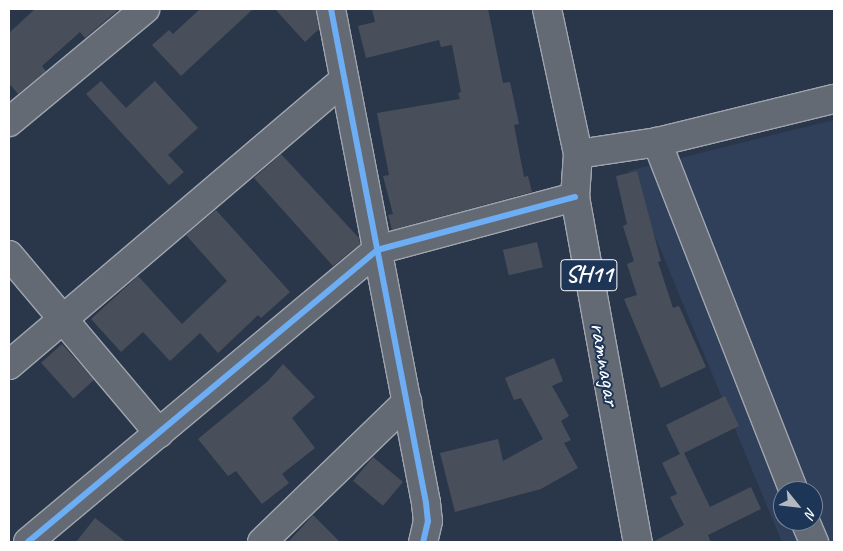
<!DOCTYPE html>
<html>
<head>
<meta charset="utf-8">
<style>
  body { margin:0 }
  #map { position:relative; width:843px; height:551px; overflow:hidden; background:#2a374a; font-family:Caveat,sans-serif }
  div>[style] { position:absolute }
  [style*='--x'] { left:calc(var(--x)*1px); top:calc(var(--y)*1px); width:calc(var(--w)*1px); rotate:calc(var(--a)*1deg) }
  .built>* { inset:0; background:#30405a }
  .building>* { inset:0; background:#494f5a; transform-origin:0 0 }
  .roads { filter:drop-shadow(1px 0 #9fa5ae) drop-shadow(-1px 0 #9fa5ae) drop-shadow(0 1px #9fa5ae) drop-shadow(0 -1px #9fa5ae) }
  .minor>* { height:28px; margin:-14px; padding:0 14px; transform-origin:14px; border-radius:14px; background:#636a74 }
  .major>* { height:28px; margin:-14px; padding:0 14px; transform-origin:14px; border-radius:14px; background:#636a74 }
  .cycleway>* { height:6px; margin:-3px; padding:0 3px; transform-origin:3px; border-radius:3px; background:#6dadf4 }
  span { translate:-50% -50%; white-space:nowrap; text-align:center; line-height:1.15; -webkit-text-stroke:4px #1d3557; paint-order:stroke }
  .shield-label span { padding:1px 4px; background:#1d3557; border:1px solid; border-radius:4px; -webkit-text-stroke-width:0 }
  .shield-label { font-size:24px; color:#fff; font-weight:700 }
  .street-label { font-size:25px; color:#fff }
  .frame { position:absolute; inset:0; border:10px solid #fff; pointer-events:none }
  .north { position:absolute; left:773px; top:481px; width:50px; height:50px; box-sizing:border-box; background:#1d3557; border:1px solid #77869a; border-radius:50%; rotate:119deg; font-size:14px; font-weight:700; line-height:20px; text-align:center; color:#fff }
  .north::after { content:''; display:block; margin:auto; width:18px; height:22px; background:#b4b9c0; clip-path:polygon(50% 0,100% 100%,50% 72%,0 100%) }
</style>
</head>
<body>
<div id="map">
  <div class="built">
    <div style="clip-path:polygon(evenodd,834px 120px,834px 542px,782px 542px,628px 171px,834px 120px,783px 491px,813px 491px,813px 521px,783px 521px,783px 491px)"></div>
  </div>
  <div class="building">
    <div style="clip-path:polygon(35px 9px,119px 9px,85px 38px,80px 32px,42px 66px,46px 71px,18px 94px,9px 83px,9px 33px)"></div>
    <div style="clip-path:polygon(200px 9px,253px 9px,181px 76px,152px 45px,169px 30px,173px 34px)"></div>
    <div style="clip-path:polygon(275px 9px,316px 9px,319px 29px,305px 42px)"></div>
    <div style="clip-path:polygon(372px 9px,488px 9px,503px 83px,510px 82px,519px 124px,514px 125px,524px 177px,528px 176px,532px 192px,392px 230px,388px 215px,393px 214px,383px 176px,389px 175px,377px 113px,460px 99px,458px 93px,461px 92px,452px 45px,441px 47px,439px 40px,366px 58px,358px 26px,375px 22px)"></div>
    <div style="clip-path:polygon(101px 81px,126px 108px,155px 81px,198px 128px,168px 155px,184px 172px,169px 185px,86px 94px)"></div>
    <div style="clip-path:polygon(281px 154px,359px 238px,360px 244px,333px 266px,254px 178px)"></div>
    <div style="clip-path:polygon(637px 171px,661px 261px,658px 262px,673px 308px,679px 306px,706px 367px,661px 388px,624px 299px,637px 295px,627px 264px,634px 261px,623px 226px,627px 224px,616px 176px)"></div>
    <div style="clip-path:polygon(216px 210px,290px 292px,261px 318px,258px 315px,218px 353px,200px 333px,170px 361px,143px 332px,121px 352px,91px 319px,138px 276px,182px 324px,227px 281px,186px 235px)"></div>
    <div style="left:537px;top:242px;width:26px;height:35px;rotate:77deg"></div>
    <div style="left:62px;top:344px;width:48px;height:28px;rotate:48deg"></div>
    <div style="clip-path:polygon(554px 358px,563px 381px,552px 386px,569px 416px,561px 421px,571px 440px,564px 443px,578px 468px,541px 489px,455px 512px,440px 453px,498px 439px,503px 461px,543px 439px,521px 398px,514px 400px,505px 378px)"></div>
    <div style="clip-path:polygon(283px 364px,315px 397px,292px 418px,315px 448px,282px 474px,289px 483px,262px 504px,236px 471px,228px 476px,198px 439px,268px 381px)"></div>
    <div style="clip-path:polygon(725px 396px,739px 426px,684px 453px,710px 507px,751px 487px,761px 509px,708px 535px,711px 542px,653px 542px,684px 525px,670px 497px,677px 494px,662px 463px,680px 454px,666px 425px)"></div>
    <div style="left:373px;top:457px;width:39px;height:31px;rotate:40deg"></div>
    <div style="clip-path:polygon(313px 515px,340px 542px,288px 542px)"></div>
    <div style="clip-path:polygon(95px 518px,126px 542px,76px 542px)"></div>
  </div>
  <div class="roads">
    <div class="minor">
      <div style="--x:331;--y:9;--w:503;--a:79.11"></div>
      <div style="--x:426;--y:503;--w:18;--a:84"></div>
      <div style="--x:428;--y:521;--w:22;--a:103"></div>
      <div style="--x:9;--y:122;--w:177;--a:-39.7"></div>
      <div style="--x:657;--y:142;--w:375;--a:68.6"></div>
      <div style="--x:578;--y:154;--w:80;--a:-8.6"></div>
      <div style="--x:657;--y:142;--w:182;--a:-13.7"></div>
      <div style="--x:9;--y:255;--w:233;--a:49.9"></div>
      <div style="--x:9;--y:365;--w:440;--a:-40.4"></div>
      <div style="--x:805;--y:521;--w:23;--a:67"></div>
      <div style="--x:28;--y:542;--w:455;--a:-39.9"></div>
      <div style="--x:377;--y:250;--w:205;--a:-15"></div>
      <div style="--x:262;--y:542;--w:202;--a:-44"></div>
    </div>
    <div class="major">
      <div style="--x:547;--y:9;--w:148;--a:77.9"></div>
      <div style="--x:578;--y:154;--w:43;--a:94"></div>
      <div style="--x:575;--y:197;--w:351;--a:79.7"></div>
    </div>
  </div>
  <div class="cycleway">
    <div style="--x:331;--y:9;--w:503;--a:79.11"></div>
    <div style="--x:426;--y:503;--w:18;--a:84"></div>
    <div style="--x:428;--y:521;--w:22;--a:103"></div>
    <div style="--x:28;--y:542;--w:455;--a:-39.9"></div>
    <div style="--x:377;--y:250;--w:205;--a:-15"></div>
  </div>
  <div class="shield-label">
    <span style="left:589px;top:275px">SH11</span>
  </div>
  <div class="street-label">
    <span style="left:605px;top:364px;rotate:80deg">ramnagar</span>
  </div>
  <div class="frame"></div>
  <div class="north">N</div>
</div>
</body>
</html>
